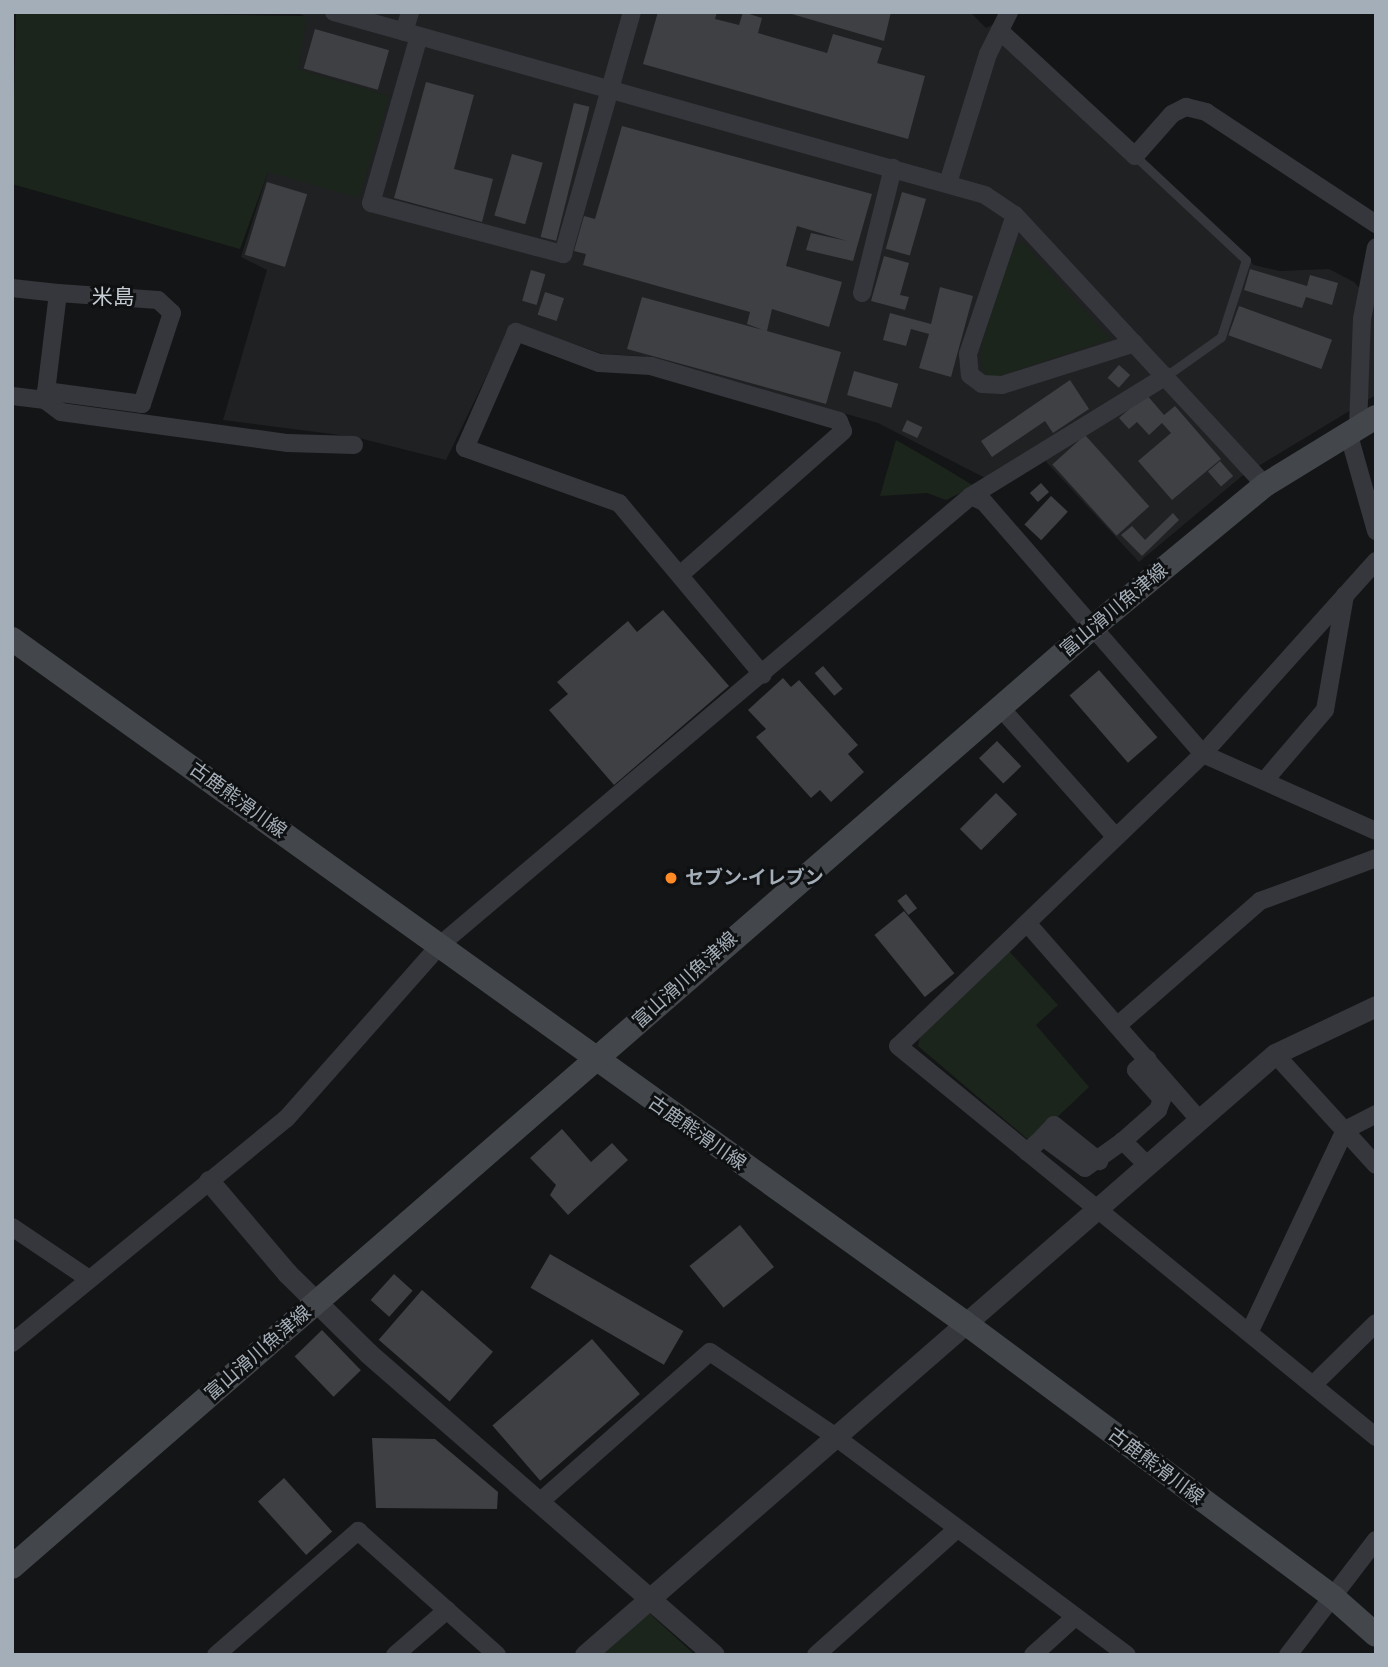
<!DOCTYPE html>
<html>
<head>
<meta charset="utf-8">
<style>
  body { margin:0 }
  #map { position:relative; width:1388px; height:1667px; overflow:hidden; background:#141516; font-family:"PT Sans Narrow","Noto Sans JP",sans-serif }
  div>[style] { position:absolute }
  [style*='--x'] { left:calc(var(--x)*1px); top:calc(var(--y)*1px); width:calc(var(--w)*1px); rotate:calc(var(--a)*1deg) }
  .built>* { inset:0; background:#202123 }
  .green>* { inset:0; background:#1c251c }
  .building>* { inset:0; background:#3e4044; transform-origin:0 0 }
  .service>* { height:9px; margin:-4.5px; padding:0 4.5px; transform-origin:4.5px; border-radius:4.5px; background:#35373c }
  .minor>* { height:18px; margin:-9px; padding:0 9px; transform-origin:9px; border-radius:9px; background:#35373c }
  .tertiary>* { height:21px; margin:-10.5px; padding:0 10.5px; transform-origin:10.5px; border-radius:10.5px; background:#35373c }
  .secondary>* { height:24px; margin:-12px; padding:0 12px; transform-origin:12px; border-radius:12px; background:#43474c }
  .dots>* { width:19px; height:19px; translate:-50% -50%; box-sizing:border-box; border:4px solid #0f1011; border-radius:50% }
  span { translate:-50% -50%; white-space:nowrap; text-align:center; line-height:1.15; -webkit-text-stroke:6px #0f1011; paint-order:stroke }
  .street-label { font-size:19px; color:#a4aeb8 }
  .poi-label { font-size:19px; color:#a4aeb8; font-weight:700 }
  .left { translate:0 -50%; text-align:left }
  .neighbourhood-label { font-size:21px; color:#c6ccd4 }
  .frame { position:absolute; inset:0; border:14px solid #a4aeb8; pointer-events:none }
</style>
</head>
<body>
<div id="map">
  <div class="built">
    <div style="clip-path:polygon(296px 12px,970px 12px,986px 28px,996px 23px,1070px 87px,1254px 265px,1280px 271px,1329px 269px,1354px 282px,1376px 306px,1376px 395px,1242px 476px,1139px 562px,1037px 452px,991px 481px,878px 423px,642px 356px,603px 354px,512px 323px,446px 460px,355px 437px,223px 420px,267px 270px,241px 257px,268px 172px,388px 96px,297px 69px,306px 17px)"></div>
  </div>
  <div class="green">
    <div style="clip-path:polygon(16px 12px,307px 16px,298px 69px,389px 96px,359px 198px,268px 172px,240px 249px,12px 184px)"></div>
    <div style="clip-path:polygon(1023px 242px,1110px 339px,994px 378px,984px 375px,980px 351px,1011px 247px)"></div>
    <div style="clip-path:polygon(896px 440px,936px 463px,974px 486px,946px 500px,927px 493px,880px 496px)"></div>
    <div style="clip-path:polygon(1008px 950px,1058px 1005px,1036px 1025px,1089px 1087px,1031px 1142px,918px 1046px,920px 1037px)"></div>
    <div style="clip-path:polygon(648px 1612px,695px 1655px,599px 1655px)"></div>
  </div>
  <div class="building">
    <div style="clip-path:polygon(658px 12px,717px 12px,715px 19px,739px 25px,743px 12px,762px 18px,758px 33px,827px 53px,833px 34px,882px 48px,877px 63px,925px 76px,908px 139px,643px 64px)"></div>
    <div style="clip-path:polygon(785px 12px,891px 12px,884px 41px)"></div>
    <div style="left:315px;top:29px;width:77px;height:41px;rotate:16deg"></div>
    <div style="clip-path:polygon(426px 82px,474px 95px,454px 169px,493px 179px,482px 222px,394px 198px)"></div>
    <div style="left:574px;top:103px;width:16px;height:138px;rotate:14deg"></div>
    <div style="clip-path:polygon(622px 126px,872px 194px,853px 261px,806px 250px,811px 233px,847px 241px,797px 226px,786px 266px,842px 282px,829px 327px,772px 309px,767px 331px,841px 352px,826px 404px,627px 349px,642px 297px,763px 330px,747px 324px,750px 312px,583px 265px,586px 254px,574px 251px,584px 216px,595px 219px)"></div>
    <div style="left:512px;top:154px;width:32px;height:64px;rotate:16deg"></div>
    <div style="left:267px;top:182px;width:42px;height:76px;rotate:17deg"></div>
    <div style="left:902px;top:192px;width:25px;height:59px;rotate:16deg"></div>
    <div style="clip-path:polygon(884px 256px,909px 263px,900px 295px,909px 297px,905px 310px,871px 301px)"></div>
    <div style="clip-path:polygon(1250px 269px,1307px 286px,1310px 275px,1338px 283px,1332px 305px,1306px 297px,1302px 308px,1244px 290px)"></div>
    <div style="left:531px;top:270px;width:15px;height:32px;rotate:16deg"></div>
    <div style="clip-path:polygon(940px 287px,973px 296px,951px 377px,919px 368px,929px 334px,911px 329px,906px 346px,883px 340px,890px 313px,931px 324px)"></div>
    <div style="left:545px;top:292px;width:20px;height:24px;rotate:18deg"></div>
    <div style="left:1239px;top:306px;width:99px;height:31px;rotate:20deg"></div>
    <div style="left:1119px;top:365px;width:15px;height:17px;rotate:42deg"></div>
    <div style="left:854px;top:371px;width:46px;height:25px;rotate:16deg"></div>
    <div style="clip-path:polygon(1070px 380px,1089px 409px,1053px 433px,1045px 421px,992px 457px,981px 441px)"></div>
    <div style="clip-path:polygon(1146px 394px,1164px 415px,1175px 406px,1221px 459px,1172px 500px,1138px 461px,1171px 433px,1162px 423px,1149px 435px,1137px 422px,1129px 429px,1119px 418px)"></div>
    <div style="left:907px;top:420px;width:17px;height:12px;rotate:25deg"></div>
    <div style="left:1085px;top:435px;width:96px;height:44px;rotate:48deg"></div>
    <div style="left:1220px;top:461px;width:20px;height:16px;rotate:49deg"></div>
    <div style="left:1041px;top:483px;width:12px;height:15px;rotate:48deg"></div>
    <div style="left:1051px;top:496px;width:23px;height:39px;rotate:43deg"></div>
    <div style="clip-path:polygon(1173px 513px,1179px 520px,1142px 556px,1121px 535px,1132px 526px,1145px 540px)"></div>
    <div style="clip-path:polygon(663px 610px,729px 686px,614px 785px,549px 710px,568px 694px,557px 682px,628px 621px,637px 632px)"></div>
    <div style="left:823px;top:666px;width:30px;height:11px;rotate:49deg"></div>
    <div style="left:1099px;top:670px;width:89px;height:39px;rotate:49deg"></div>
    <div style="clip-path:polygon(783px 678px,791px 687px,799px 680px,858px 745px,848px 754px,864px 772px,831px 802px,820px 790px,811px 798px,756px 737px,766px 729px,748px 710px)"></div>
    <div style="left:997px;top:741px;width:35px;height:25px;rotate:46deg"></div>
    <div style="left:996px;top:793px;width:30px;height:51px;rotate:45deg"></div>
    <div style="left:906px;top:894px;width:18px;height:11px;rotate:52deg"></div>
    <div style="left:904px;top:911px;width:80px;height:38px;rotate:51deg"></div>
    <div style="clip-path:polygon(562px 1129px,591px 1162px,612px 1143px,628px 1160px,568px 1215px,550px 1195px,556px 1185px,530px 1158px)"></div>
    <div style="left:740px;top:1225px;width:54px;height:65px;rotate:51deg"></div>
    <div style="left:550px;top:1254px;width:154px;height:39px;rotate:30deg"></div>
    <div style="left:394px;top:1274px;width:25px;height:35px;rotate:42deg"></div>
    <div style="left:422px;top:1290px;width:94px;height:66px;rotate:41deg"></div>
    <div style="left:322px;top:1330px;width:56px;height:38px;rotate:46deg"></div>
    <div style="left:592px;top:1339px;width:73px;height:132px;rotate:49deg"></div>
    <div style="clip-path:polygon(372px 1438px,435px 1439px,498px 1492px,497px 1509px,376px 1508px)"></div>
    <div style="left:284px;top:1478px;width:72px;height:35px;rotate:48deg"></div>
  </div>
  <div class="service">
    <div style="--x:1135;--y:156;--w:152;--a:43.1"></div>
    <div style="--x:1246;--y:260;--w:81;--a:108"></div>
    <div style="--x:1221;--y:337;--w:67;--a:144.7"></div>
  </div>
  <div class="minor">
    <div style="--x:334;--y:12;--w:676;--a:15.7"></div>
    <div style="--x:985;--y:195;--w:36;--a:34"></div>
    <div style="--x:1015;--y:215;--w:368;--a:47.2"></div>
    <div style="--x:1000;--y:31;--w:184;--a:42.8"></div>
    <div style="--x:1135;--y:156;--w:56;--a:-48.6"></div>
    <div style="--x:1172;--y:114;--w:16;--a:-27"></div>
    <div style="--x:1186;--y:107;--w:21;--a:14"></div>
    <div style="--x:1206;--y:112;--w:204;--a:33.4"></div>
    <div style="--x:404;--y:32;--w:21;--a:-73"></div>
    <div style="--x:419;--y:36;--w:174;--a:106"></div>
    <div style="--x:371;--y:203;--w:199;--a:14.9"></div>
    <div style="--x:563;--y:254;--w:252;--a:-74.1"></div>
    <div style="--x:948;--y:183;--w:135;--a:-72.8"></div>
    <div style="--x:988;--y:54;--w:47;--a:-63.4"></div>
    <div style="--x:1015;--y:215;--w:147;--a:108.7"></div>
    <div style="--x:968;--y:354;--w:21;--a:85"></div>
    <div style="--x:970;--y:375;--w:15;--a:37"></div>
    <div style="--x:982;--y:384;--w:20;--a:3"></div>
    <div style="--x:1002;--y:385;--w:139;--a:-17.5"></div>
    <div style="--x:12;--y:288;--w:46;--a:6.2"></div>
    <div style="--x:58;--y:293;--w:108;--a:96.9"></div>
    <div style="--x:45;--y:400;--w:33;--a:-173"></div>
    <div style="--x:862;--y:293;--w:129;--a:-76.1"></div>
    <div style="--x:46;--y:391;--w:97;--a:7.7"></div>
    <div style="--x:142;--y:404;--w:96;--a:-71.8"></div>
    <div style="--x:172;--y:313;--w:19;--a:-137"></div>
    <div style="--x:158;--y:300;--w:100;--a:-176"></div>
    <div style="--x:45;--y:400;--w:20;--a:37"></div>
    <div style="--x:61;--y:412;--w:229;--a:7.8"></div>
    <div style="--x:288;--y:443;--w:66;--a:1.7"></div>
    <div style="--x:1358;--y:427;--w:108;--a:-87.9"></div>
    <div style="--x:1362;--y:319;--w:73;--a:-79"></div>
    <div style="--x:1348;--y:432;--w:103;--a:74.2"></div>
    <div style="--x:971;--y:496;--w:229;--a:-31.6"></div>
    <div style="--x:1376;--y:561;--w:259;--a:131.9"></div>
    <div style="--x:1203;--y:754;--w:422;--a:136.2"></div>
    <div style="--x:898;--y:1046;--w:618;--a:39.28"></div>
    <div style="--x:681;--y:574;--w:216;--a:-41.4"></div>
    <div style="--x:843;--y:431;--w:11;--a:-112"></div>
    <div style="--x:839;--y:421;--w:196;--a:-163.7"></div>
    <div style="--x:651;--y:366;--w:52;--a:-176.7"></div>
    <div style="--x:599;--y:363;--w:89;--a:-159.5"></div>
    <div style="--x:516;--y:332;--w:127;--a:113.7"></div>
    <div style="--x:465;--y:448;--w:164;--a:19.7"></div>
    <div style="--x:619;--y:503;--w:224;--a:50.1"></div>
    <div style="--x:1000;--y:707;--w:174;--a:48.3"></div>
    <div style="--x:1265;--y:780;--w:92;--a:-49.4"></div>
    <div style="--x:1325;--y:710;--w:117;--a:-80.1"></div>
    <div style="--x:1027;--y:923;--w:259;--a:48.8"></div>
    <div style="--x:1118;--y:1025;--w:189;--a:-41.1"></div>
    <div style="--x:1260;--y:901;--w:124;--a:-20.3"></div>
    <div style="--x:1275;--y:1054;--w:150;--a:47.7"></div>
    <div style="--x:1043;--y:1137;--w:16;--a:-47"></div>
    <div style="--x:1054;--y:1125;--w:58;--a:38.7"></div>
    <div style="--x:1027;--y:1152;--w:22;--a:-43"></div>
    <div style="--x:1043;--y:1137;--w:52;--a:36.4"></div>
    <div style="--x:1085;--y:1168;--w:47;--a:-35.4"></div>
    <div style="--x:1146;--y:1164;--w:33;--a:-135"></div>
    <div style="--x:1123;--y:1141;--w:47;--a:-41.5"></div>
    <div style="--x:1158;--y:1110;--w:12;--a:-70"></div>
    <div style="--x:1162;--y:1099;--w:39;--a:-132"></div>
    <div style="--x:1136;--y:1070;--w:16;--a:-43"></div>
    <div style="--x:12;--y:1227;--w:93;--a:34"></div>
    <div style="--x:1250;--y:1331;--w:222;--a:-64.7"></div>
    <div style="--x:1345;--y:1130;--w:35;--a:-27"></div>
    <div style="--x:12;--y:1343;--w:354;--a:-39.3"></div>
    <div style="--x:286;--y:1119;--w:232;--a:-48.5"></div>
    <div style="--x:440;--y:945;--w:695;--a:-40.22"></div>
    <div style="--x:971;--y:496;--w:14;--a:25"></div>
    <div style="--x:984;--y:502;--w:334;--a:49"></div>
    <div style="--x:1203;--y:754;--w:189;--a:24"></div>
    <div style="--x:1314;--y:1384;--w:87;--a:-44.5"></div>
    <div style="--x:542;--y:1500;--w:224;--a:-41.4"></div>
    <div style="--x:710;--y:1352;--w:148;--a:34"></div>
    <div style="--x:833;--y:1435;--w:367;--a:36.8"></div>
    <div style="--x:216;--y:1655;--w:189;--a:-41.1"></div>
    <div style="--x:358;--y:1531;--w:186;--a:41.7"></div>
    <div style="--x:395;--y:1655;--w:69;--a:-40.9"></div>
    <div style="--x:816;--y:1655;--w:188;--a:-41.8"></div>
    <div style="--x:1033;--y:1655;--w:55;--a:-42.1"></div>
    <div style="--x:1288;--y:1655;--w:145;--a:-52.6"></div>
  </div>
  <div class="tertiary">
    <div style="--x:209;--y:1181;--w:121;--a:49.7"></div>
    <div style="--x:287;--y:1273;--w:114;--a:44.6"></div>
    <div style="--x:368;--y:1353;--w:459;--a:41.1"></div>
    <div style="--x:585;--y:1655;--w:915;--a:-41.06"></div>
    <div style="--x:1275;--y:1054;--w:112;--a:-25.4"></div>
  </div>
  <div class="secondary">
    <div style="--x:12;--y:639;--w:1172;--a:35.66"></div>
    <div style="--x:964;--y:1322;--w:460;--a:36.7"></div>
    <div style="--x:1333;--y:1597;--w:57;--a:41.5"></div>
    <div style="--x:12;--y:1567;--w:1431;--a:-41.01"></div>
    <div style="--x:1092;--y:628;--w:224;--a:-39.6"></div>
    <div style="--x:1265;--y:485;--w:130;--a:-31.5"></div>
  </div>
  <div class="dots">
    <div style="left:671px;top:878px;background:#ff8924"></div>
  </div>
  <div class="street-label">
    <span style="left:1114px;top:610px;rotate:-40deg">富山滑川魚津線</span>
    <span style="left:238px;top:800px;rotate:36deg">古鹿熊滑川線</span>
    <span style="left:685px;top:980px;rotate:-42deg">富山滑川魚津線</span>
    <span style="left:697px;top:1133px;rotate:35deg">古鹿熊滑川線</span>
    <span style="left:258px;top:1353px;rotate:-41deg">富山滑川魚津線</span>
    <span style="left:1156px;top:1466px;rotate:37deg">古鹿熊滑川線</span>
  </div>
  <div class="poi-label">
    <span class="left" style="left:685px;top:878px">セブン-イレブン</span>
  </div>
  <div class="neighbourhood-label">
    <span style="left:113px;top:297px">米島</span>
  </div>
  <div class="frame"></div>
</div>
</body>
</html>
